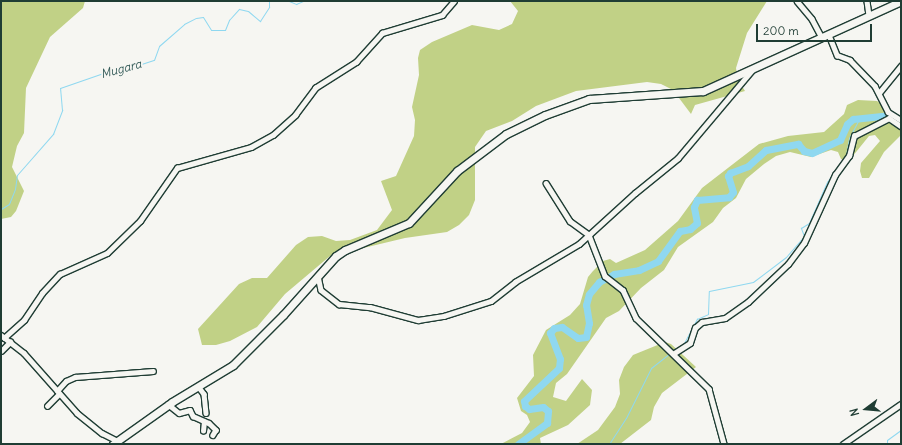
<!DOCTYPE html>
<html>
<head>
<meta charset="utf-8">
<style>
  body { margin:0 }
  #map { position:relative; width:902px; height:445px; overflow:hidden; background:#f6f6f2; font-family:Delius,sans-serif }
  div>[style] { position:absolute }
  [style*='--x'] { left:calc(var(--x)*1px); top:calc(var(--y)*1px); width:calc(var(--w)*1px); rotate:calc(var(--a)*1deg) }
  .green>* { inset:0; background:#c1d186 }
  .stream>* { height:1px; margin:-0.5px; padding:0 0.5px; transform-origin:0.5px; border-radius:0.5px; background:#8fd8f0 }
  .river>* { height:7px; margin:-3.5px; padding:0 3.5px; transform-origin:3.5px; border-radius:3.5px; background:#8fd8f0 }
  .roads { filter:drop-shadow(1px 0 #1f3d34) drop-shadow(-1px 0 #1f3d34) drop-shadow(0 1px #1f3d34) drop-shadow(0 -1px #1f3d34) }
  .minor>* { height:4.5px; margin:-2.25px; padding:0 2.25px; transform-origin:2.25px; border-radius:2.25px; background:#f6f6f2 }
  .primary>* { height:7px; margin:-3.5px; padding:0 3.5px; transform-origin:3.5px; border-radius:3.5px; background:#f6f6f2 }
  span { translate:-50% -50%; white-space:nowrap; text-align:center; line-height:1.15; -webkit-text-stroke:3.5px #f6f6f2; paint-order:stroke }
  .water-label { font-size:12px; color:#355c5a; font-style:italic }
  .frame { position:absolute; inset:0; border:2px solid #1f3d34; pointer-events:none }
  .north { position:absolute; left:846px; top:389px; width:40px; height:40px; -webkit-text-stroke:3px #f6f6f2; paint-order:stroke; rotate:254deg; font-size:11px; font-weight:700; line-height:16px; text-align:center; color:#1f3d34 }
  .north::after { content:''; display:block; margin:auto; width:14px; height:18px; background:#1f3d34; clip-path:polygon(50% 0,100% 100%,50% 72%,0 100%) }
  .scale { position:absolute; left:756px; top:24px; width:116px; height:18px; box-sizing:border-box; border:2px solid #1f3d34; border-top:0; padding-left:5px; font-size:12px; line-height:14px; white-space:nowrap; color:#1f3d34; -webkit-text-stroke:3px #f6f6f2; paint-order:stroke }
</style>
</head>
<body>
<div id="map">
  <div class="green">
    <div style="clip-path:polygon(1px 1px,85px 1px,83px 8px,50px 37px,26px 88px,24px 133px,17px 146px,12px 167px,24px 191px,16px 211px,11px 217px,1px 219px)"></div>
    <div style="clip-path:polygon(510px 1px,767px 1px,747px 33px,736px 68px,738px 80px,745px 91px,695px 105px,691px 114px,673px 90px,661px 84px,647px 82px,576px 91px,536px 106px,512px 121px,486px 131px,475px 147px,475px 200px,469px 215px,459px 225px,447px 232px,405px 238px,330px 256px,285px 294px,257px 327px,230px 341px,216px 345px,202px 345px,198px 329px,239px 284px,252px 278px,267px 278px,296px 245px,308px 237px,322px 236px,336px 241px,350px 240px,377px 230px,392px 210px,381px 181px,396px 176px,414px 136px,415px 120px,412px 107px,419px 75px,418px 58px,420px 50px,432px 42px,472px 25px,499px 30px,512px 24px,518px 11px)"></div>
    <div style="clip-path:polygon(858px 100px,877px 101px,901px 119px,901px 135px,884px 152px,869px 178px,862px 178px,860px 171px,861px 163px,880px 141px,875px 135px,869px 136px,848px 162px,841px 159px,838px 152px,831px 150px,811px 157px,790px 152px,776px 156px,764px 164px,746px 179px,736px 198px,723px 208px,713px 222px,678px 247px,664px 270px,641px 288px,619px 311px,606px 318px,567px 374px,556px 383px,553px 397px,566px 401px,582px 379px,592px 390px,590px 405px,568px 425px,540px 438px,541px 444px,501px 444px,522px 433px,530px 422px,527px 415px,521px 411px,517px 398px,534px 376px,533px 355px,546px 330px,570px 315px,580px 304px,588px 277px,593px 271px,603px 261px,610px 259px,616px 263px,645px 250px,678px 221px,702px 188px,759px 144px,788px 136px,824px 132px,844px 114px,847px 105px)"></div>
    <div style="clip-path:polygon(665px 342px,671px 344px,696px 367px,662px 393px,654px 407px,651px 420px,620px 444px,577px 444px,598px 430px,615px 407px,620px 394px,619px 380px,624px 367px,633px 355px)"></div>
  </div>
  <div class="stream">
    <div style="--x:289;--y:1;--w:8;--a:23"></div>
    <div style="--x:296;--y:4;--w:8;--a:-23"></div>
    <div style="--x:313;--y:1;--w:3;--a:0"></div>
    <div style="--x:1;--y:209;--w:9;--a:-32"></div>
    <div style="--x:9;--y:204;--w:16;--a:-68"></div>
    <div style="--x:15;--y:189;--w:14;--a:-82"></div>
    <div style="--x:17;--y:175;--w:55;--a:-48.7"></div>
    <div style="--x:53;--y:134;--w:26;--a:-69"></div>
    <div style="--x:62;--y:110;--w:22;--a:-95"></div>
    <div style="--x:60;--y:88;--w:58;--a:-19.1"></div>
    <div style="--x:115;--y:69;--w:11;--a:0"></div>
    <div style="--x:126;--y:69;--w:29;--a:-18"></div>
    <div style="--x:154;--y:60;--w:15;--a:-70"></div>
    <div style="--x:159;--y:46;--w:33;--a:-41"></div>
    <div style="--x:184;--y:24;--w:13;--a:-27"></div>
    <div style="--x:196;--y:18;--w:7;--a:-8"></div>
    <div style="--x:203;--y:17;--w:15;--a:58"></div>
    <div style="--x:211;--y:30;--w:14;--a:0"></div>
    <div style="--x:225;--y:30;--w:11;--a:-68"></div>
    <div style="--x:229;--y:20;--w:15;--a:-48"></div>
    <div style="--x:239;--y:9;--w:9;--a:13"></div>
    <div style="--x:248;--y:11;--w:16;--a:40"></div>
    <div style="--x:260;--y:21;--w:17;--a:-57"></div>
    <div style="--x:269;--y:7;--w:6;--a:-90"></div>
    <div style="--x:672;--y:351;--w:13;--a:-29"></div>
    <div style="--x:683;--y:345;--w:30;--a:-62"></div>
    <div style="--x:697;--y:319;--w:12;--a:-24"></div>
    <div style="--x:708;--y:314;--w:23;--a:-88"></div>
    <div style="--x:709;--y:291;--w:45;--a:-11.6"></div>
    <div style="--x:753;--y:282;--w:41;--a:-37.1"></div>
    <div style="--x:786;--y:257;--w:28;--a:-49"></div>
    <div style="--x:804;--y:236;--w:9;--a:-111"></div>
    <div style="--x:801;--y:228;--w:9;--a:-32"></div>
    <div style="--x:809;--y:223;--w:45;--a:-66.3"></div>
    <div style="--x:827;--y:182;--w:33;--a:-55"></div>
    <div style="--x:846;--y:155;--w:17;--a:-80"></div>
    <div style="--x:849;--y:138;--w:21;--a:-62"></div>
    <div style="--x:609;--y:444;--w:31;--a:-57"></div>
    <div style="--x:626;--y:418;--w:56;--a:-63.4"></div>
    <div style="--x:651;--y:368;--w:24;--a:-38"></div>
    <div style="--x:887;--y:444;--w:4;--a:-90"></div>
    <div style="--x:887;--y:440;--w:17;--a:-36"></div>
  </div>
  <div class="river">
    <div style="--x:518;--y:444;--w:36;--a:-36"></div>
    <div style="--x:547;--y:423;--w:12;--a:-85"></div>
    <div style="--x:548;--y:411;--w:6;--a:-141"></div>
    <div style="--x:543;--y:407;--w:14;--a:172"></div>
    <div style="--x:529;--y:409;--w:5;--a:-143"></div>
    <div style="--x:525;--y:406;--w:5;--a:-101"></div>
    <div style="--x:524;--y:401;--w:48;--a:-43.3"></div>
    <div style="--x:559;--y:368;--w:9;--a:-84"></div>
    <div style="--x:560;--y:359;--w:28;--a:-111"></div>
    <div style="--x:550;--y:333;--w:6;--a:-51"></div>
    <div style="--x:554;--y:328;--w:8;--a:-7"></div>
    <div style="--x:562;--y:327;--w:19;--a:35"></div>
    <div style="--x:578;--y:338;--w:8;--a:-7"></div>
    <div style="--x:586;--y:337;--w:14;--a:-78"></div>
    <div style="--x:589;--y:323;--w:18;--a:-99"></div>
    <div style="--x:586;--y:305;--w:11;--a:-75"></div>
    <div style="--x:589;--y:294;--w:16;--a:-50"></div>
    <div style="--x:599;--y:282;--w:17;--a:-28"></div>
    <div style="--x:614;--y:274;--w:25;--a:-9"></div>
    <div style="--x:639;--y:270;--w:21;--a:-25"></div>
    <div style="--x:658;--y:261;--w:37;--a:-54"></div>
    <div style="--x:680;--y:231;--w:10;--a:-11"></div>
    <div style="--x:690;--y:229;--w:9;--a:-41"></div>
    <div style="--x:697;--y:223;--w:16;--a:-101"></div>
    <div style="--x:694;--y:207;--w:8;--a:-67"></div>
    <div style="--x:697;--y:200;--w:32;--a:-5"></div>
    <div style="--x:729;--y:197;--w:6;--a:-51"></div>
    <div style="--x:733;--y:192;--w:17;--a:-107"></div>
    <div style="--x:728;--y:176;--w:4;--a:-56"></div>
    <div style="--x:730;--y:173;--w:19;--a:-21"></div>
    <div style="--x:748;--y:166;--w:24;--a:-42"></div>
    <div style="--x:766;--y:150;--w:33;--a:-11"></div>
    <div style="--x:798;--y:144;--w:9;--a:49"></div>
    <div style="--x:804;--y:151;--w:8;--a:14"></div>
    <div style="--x:812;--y:153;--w:31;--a:-25"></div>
    <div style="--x:840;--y:140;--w:17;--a:-66"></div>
    <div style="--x:847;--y:124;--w:8;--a:-40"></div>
    <div style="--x:853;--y:119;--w:36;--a:-6"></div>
    <div style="--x:889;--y:115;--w:9;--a:27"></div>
  </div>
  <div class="roads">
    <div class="minor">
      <div style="--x:797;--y:1;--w:23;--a:50"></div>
      <div style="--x:812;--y:19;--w:21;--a:62"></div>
      <div style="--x:867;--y:1;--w:15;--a:82"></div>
      <div style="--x:829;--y:35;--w:22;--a:68"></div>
      <div style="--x:837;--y:55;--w:14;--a:21"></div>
      <div style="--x:850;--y:60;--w:36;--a:46"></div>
      <div style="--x:875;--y:86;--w:29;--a:63"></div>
      <div style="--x:888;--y:112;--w:15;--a:32"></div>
      <div style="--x:879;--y:93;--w:35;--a:-51"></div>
      <div style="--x:546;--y:183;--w:45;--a:57.7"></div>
      <div style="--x:570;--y:221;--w:24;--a:36"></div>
      <div style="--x:589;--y:235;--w:44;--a:68.7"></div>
      <div style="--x:605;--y:276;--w:23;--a:38"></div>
      <div style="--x:623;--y:290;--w:31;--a:65"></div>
      <div style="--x:636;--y:318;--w:102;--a:44.2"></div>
      <div style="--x:709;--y:389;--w:57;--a:74.7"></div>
      <div style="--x:318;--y:276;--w:14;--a:78"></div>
      <div style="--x:321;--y:290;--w:23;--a:38"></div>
      <div style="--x:339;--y:304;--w:31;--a:6"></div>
      <div style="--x:370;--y:307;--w:50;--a:15.2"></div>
      <div style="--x:418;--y:320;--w:26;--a:-9"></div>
      <div style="--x:444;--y:316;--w:49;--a:-17.7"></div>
      <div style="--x:491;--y:301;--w:31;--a:-38"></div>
      <div style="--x:515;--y:282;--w:74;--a:-30.7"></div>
      <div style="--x:579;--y:244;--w:76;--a:-42.3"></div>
      <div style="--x:635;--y:193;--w:55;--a:-39.1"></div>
      <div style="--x:678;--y:158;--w:115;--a:-49.9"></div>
      <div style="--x:1;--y:335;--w:29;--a:38"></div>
      <div style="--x:24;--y:353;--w:80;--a:48.5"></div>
      <div style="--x:77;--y:413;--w:32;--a:39"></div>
      <div style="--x:102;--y:433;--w:18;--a:27"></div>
      <div style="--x:4;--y:338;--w:27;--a:-42"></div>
      <div style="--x:24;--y:320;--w:32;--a:-56"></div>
      <div style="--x:42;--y:293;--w:26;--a:-47"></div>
      <div style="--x:60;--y:274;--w:51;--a:-24.1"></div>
      <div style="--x:107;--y:253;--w:46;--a:-44.1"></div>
      <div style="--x:140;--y:221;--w:65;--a:-55.1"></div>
      <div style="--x:177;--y:168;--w:77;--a:-15.8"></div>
      <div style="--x:251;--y:147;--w:25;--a:-29"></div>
      <div style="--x:273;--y:135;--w:30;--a:-42"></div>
      <div style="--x:295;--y:115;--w:34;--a:-53"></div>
      <div style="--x:315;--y:88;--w:49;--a:-32.4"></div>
      <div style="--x:356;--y:62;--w:39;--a:-48"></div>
      <div style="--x:382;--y:33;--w:63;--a:-16.7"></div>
      <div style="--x:442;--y:15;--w:18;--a:-49"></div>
      <div style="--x:1;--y:351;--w:13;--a:-45"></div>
      <div style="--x:673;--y:354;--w:20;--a:-33"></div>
      <div style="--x:690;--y:343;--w:16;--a:-72"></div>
      <div style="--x:695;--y:328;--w:9;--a:-41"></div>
      <div style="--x:702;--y:322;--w:23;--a:-10"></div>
      <div style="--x:725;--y:318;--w:28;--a:-35"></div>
      <div style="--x:748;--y:302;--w:55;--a:-43.5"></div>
      <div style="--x:788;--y:264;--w:26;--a:-53"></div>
      <div style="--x:804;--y:243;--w:75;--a:-65.5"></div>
      <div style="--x:835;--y:175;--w:24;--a:-54"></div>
      <div style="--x:849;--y:156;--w:21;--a:-76"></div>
      <div style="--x:854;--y:136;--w:39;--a:-27"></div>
      <div style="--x:889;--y:118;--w:14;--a:34"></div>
      <div style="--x:198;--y:386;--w:10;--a:53"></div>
      <div style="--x:204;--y:394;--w:19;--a:84"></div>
      <div style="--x:57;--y:391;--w:13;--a:-48"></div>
      <div style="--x:66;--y:381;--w:10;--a:-24"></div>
      <div style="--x:75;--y:377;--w:78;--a:-4.4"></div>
      <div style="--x:168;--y:404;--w:14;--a:39"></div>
      <div style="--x:179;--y:413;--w:11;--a:-15"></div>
      <div style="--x:190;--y:410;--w:7;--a:63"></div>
      <div style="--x:193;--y:416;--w:17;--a:24"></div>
      <div style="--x:209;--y:423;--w:10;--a:45"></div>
      <div style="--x:216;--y:430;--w:6;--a:121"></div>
      <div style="--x:47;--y:406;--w:17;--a:-45"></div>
      <div style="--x:203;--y:431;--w:9;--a:-84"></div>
      <div style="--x:843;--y:444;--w:70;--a:-34.6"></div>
    </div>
    <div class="primary">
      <div style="--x:113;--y:444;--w:72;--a:-35.4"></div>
      <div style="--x:172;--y:402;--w:71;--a:-31.2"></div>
      <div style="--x:233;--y:365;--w:71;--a:-45"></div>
      <div style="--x:283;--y:315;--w:79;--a:-48.1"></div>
      <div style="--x:336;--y:256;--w:11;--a:-34"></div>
      <div style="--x:345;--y:250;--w:69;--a:-22.9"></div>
      <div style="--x:409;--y:223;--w:71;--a:-47.3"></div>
      <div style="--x:457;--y:171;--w:61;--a:-37.1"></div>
      <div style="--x:506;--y:134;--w:43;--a:-26"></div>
      <div style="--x:545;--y:115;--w:47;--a:-20"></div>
      <div style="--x:589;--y:99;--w:114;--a:-4"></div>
      <div style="--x:703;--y:91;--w:217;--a:-24.4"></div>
    </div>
  </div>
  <div class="water-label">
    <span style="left:121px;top:69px;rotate:-15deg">Mugara</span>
  </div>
  <div class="frame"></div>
  <div class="north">N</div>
  <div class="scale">200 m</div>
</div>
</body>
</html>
